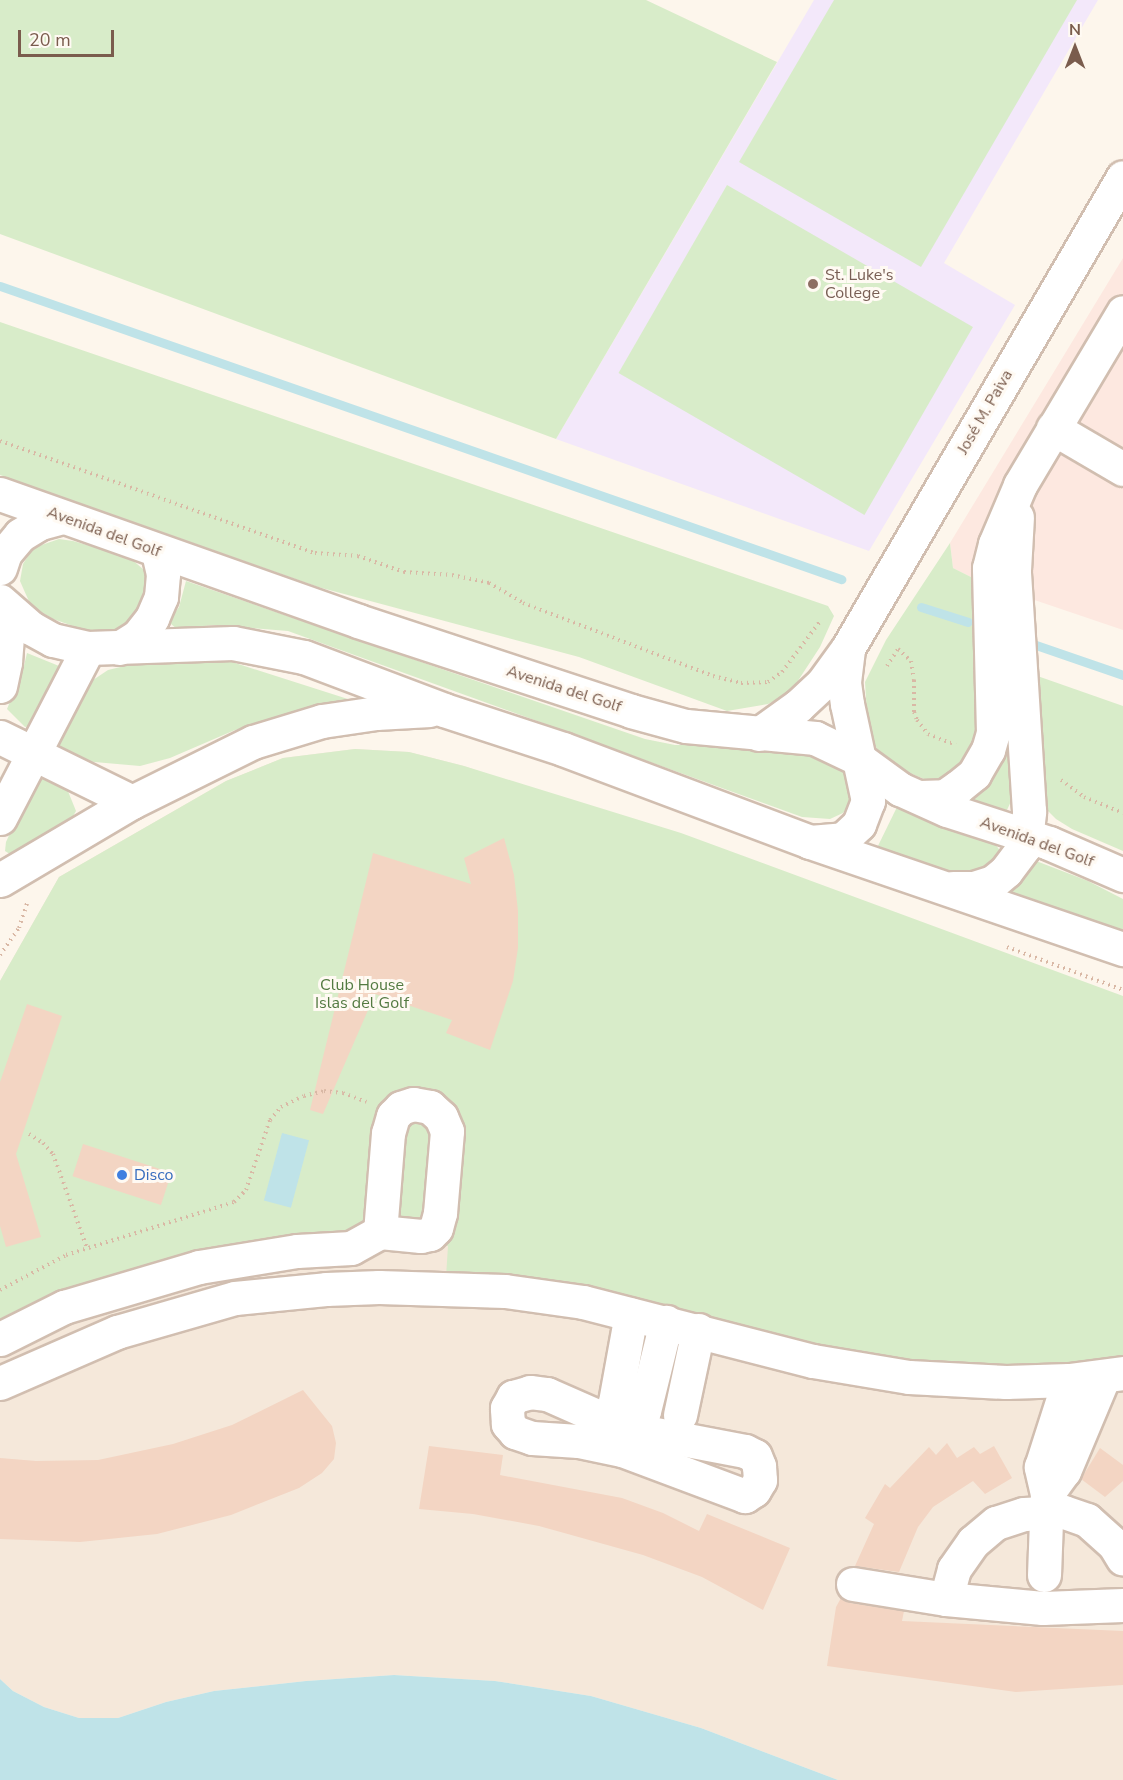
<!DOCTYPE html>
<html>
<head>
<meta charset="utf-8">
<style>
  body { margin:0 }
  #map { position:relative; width:1123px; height:1780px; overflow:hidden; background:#fdf6ec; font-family:"Nunito Sans",sans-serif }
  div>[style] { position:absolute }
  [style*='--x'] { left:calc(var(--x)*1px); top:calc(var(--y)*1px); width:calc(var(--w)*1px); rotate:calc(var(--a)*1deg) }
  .residential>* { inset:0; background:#f5e8da }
  .commercial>* { inset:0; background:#fde8e0 }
  .education>* { inset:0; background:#f3e8fa }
  .green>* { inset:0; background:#d8ecc9; transform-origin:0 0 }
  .water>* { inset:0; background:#bfe3e8; transform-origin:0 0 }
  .stream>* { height:9px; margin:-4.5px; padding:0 4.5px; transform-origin:4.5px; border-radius:4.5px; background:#bfe3e8 }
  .building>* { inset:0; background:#f3d5c3; transform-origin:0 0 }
  .path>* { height:4px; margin-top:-2px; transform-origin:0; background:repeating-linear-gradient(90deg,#d9b8a5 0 1.5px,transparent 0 6px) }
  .roads { filter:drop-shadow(2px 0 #d1beb0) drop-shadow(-2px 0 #d1beb0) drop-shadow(0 2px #d1beb0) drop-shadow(0 -2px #d1beb0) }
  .minor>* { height:33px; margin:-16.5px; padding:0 16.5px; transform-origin:16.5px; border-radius:16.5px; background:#fff }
  .dots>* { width:16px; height:16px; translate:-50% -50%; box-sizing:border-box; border:3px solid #fffaf3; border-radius:50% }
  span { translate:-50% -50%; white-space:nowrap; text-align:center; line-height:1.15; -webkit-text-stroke:6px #fffaf3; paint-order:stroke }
  .education-label { font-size:16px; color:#785e54 }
  .left { translate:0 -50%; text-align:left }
  .street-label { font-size:16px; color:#7a5c4d }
  .park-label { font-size:16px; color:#537a41 }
  .shop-label { font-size:16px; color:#366cbe }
  .north { position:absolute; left:1045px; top:18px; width:60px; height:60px; -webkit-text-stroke:4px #fffaf3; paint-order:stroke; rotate:0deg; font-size:16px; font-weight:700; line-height:24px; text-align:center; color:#7a5c4d }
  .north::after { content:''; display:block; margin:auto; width:21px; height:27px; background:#7a5c4d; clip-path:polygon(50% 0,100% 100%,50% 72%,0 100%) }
  .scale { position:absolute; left:18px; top:30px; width:96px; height:27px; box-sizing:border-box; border:3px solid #7a5c4d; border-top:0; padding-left:8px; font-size:18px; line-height:21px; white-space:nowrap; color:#7a5c4d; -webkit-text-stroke:4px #fffaf3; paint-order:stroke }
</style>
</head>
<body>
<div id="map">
  <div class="residential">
    <div style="clip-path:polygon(355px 749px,409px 752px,464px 766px,1123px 997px,1123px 1780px,838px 1780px,701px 1728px,591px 1696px,495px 1681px,394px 1675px,306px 1681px,214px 1691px,166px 1702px,118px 1718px,79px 1718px,44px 1707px,13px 1691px,0 1679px,0 981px,59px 877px,226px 781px,283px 758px)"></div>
  </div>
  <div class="commercial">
    <div style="clip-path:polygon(1123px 258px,1123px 630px,981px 582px,953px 568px,950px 543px)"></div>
  </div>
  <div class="education">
    <div style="clip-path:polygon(814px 0,1098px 0,944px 263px,1015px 305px,869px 551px,556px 439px)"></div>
  </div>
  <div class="green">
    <div style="clip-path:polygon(0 0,646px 0,777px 62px,556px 439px,0 234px)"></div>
    <div style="clip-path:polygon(834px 0,1077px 0,921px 267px,739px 162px)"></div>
    <div style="left:727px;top:185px;width:284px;height:217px;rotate:30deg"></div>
    <div style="clip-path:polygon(0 322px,828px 606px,834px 616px,820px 647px,790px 693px,768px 704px,727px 711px,579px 657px,318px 587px,0 475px)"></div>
    <div style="clip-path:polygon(59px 539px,73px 541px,129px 557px,144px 570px,150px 588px,135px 623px,117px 630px,90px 632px,53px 619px,31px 606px,20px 581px,23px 564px,33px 548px)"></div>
    <div style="clip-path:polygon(950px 543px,953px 568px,981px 582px,977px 756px,963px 770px,934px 783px,890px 765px,877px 749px,868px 732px,865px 682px,886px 640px)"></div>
    <div style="clip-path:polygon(186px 581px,645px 739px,675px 745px,791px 745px,845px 770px,852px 786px,851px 803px,843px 813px,830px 819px,802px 817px,288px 631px,214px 625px,177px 629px,171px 624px,171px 618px,179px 607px)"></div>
    <div style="clip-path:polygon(1005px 592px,1013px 797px,1007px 810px,972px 801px,967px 795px)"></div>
    <div style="clip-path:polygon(27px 653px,64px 668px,30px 726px,25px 727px,7px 709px,23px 670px)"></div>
    <div style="clip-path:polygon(229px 661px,351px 700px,354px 705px,235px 730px,170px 758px,140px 766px,83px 761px,59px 746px,56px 734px,75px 692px,108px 670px,137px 663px)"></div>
    <div style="clip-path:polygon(1026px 672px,1123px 706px,1123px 851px,1072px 829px,1056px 819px,1041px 804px)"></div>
    <div style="clip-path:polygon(355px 749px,409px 752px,464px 766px,681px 833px,1123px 996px,1123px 1359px,1053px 1367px,925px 1366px,446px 1277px,448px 1246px,347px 1238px,0 1326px,0 981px,59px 877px,226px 781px,283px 758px)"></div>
    <div style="clip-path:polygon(44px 772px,63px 779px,76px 811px,71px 820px,13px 856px,5px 851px,6px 842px,35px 778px)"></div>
    <div style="clip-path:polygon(897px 807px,993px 841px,1001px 852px,1000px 866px,970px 876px,875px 852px)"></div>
    <div style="clip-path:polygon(1031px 859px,1088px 881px,1123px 899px,1123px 935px,1002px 890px)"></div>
  </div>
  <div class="water">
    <div style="left:282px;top:1133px;width:28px;height:70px;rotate:15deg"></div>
    <div style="clip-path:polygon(394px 1675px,495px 1681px,591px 1696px,701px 1728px,838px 1780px,0 1780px,0 1679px,13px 1691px,44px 1707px,79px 1718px,118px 1718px,166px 1702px,214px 1691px,306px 1681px)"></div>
  </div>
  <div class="stream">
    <div style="--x:0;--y:286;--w:891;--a:19.21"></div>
    <div style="--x:921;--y:607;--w:49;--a:17.7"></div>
    <div style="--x:1033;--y:644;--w:95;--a:19"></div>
  </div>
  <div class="building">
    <div style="clip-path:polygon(504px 838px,514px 875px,518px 911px,518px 948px,513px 981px,490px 1050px,446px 1033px,452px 1020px,375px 994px,323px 1114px,310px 1110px,373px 853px,471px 884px,464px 858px)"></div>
    <div style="clip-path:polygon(27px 1004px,62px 1016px,16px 1154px,41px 1237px,6px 1247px,0 1226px,0 1082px)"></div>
    <div style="left:83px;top:1144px;width:93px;height:34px;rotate:18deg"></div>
    <div style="clip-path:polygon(303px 1390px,332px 1426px,336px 1443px,334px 1459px,322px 1473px,299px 1488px,231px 1515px,157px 1534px,80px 1542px,0 1539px,0 1458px,36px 1461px,98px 1460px,173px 1444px,232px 1425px)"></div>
    <div style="clip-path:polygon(947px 1443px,957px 1458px,974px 1447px,980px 1454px,994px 1446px,1012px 1478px,985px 1494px,973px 1481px,933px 1507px,918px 1527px,899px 1572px,855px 1566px,874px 1524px,865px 1518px,885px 1484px,890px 1488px,929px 1447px,936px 1455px)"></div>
    <div style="clip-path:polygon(429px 1446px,503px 1455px,500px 1475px,622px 1498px,663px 1513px,699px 1531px,707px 1514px,790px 1548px,763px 1610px,702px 1577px,643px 1555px,539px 1526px,473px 1514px,419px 1509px)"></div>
    <div style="clip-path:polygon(1100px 1448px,1123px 1465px,1123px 1481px,1105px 1497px,1081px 1479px)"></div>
    <div style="clip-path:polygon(841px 1598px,850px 1603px,904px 1611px,902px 1621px,1123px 1631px,1123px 1685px,1016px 1692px,827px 1666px,836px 1607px)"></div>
  </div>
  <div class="path">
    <div style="--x:0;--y:441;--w:334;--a:19.6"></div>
    <div style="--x:315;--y:553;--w:43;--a:4"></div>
    <div style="--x:358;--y:556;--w:49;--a:19.2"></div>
    <div style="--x:404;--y:572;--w:48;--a:3.6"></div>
    <div style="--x:452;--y:575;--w:38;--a:12"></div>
    <div style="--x:489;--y:583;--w:39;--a:30"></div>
    <div style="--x:523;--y:603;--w:204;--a:21"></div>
    <div style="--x:713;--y:676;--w:29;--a:14"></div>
    <div style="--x:741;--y:683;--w:27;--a:-2"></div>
    <div style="--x:768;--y:682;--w:17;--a:-36"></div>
    <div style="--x:782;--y:672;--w:65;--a:-53.1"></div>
    <div style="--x:887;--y:666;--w:20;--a:-57"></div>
    <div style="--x:898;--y:649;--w:18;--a:43"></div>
    <div style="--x:911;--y:661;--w:19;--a:81"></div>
    <div style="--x:914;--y:680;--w:32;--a:90"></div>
    <div style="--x:914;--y:712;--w:9;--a:69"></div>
    <div style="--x:917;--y:720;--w:18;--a:52"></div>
    <div style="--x:928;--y:734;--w:24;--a:22"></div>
    <div style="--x:950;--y:743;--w:6;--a:-9"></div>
    <div style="--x:1061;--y:780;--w:29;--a:36"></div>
    <div style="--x:1084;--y:797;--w:42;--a:22.3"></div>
    <div style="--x:1007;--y:947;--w:124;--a:20.3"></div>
    <div style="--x:0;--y:955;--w:33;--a:-55"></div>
    <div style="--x:19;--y:928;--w:29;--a:-72"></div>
    <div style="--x:29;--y:1134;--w:17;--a:33"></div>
    <div style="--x:43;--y:1143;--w:15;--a:48"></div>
    <div style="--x:53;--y:1154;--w:100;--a:70.1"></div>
    <div style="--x:0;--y:1290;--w:75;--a:-27.9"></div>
    <div style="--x:66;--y:1255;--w:176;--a:-17.5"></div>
    <div style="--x:234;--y:1202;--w:17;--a:-45"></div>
    <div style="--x:246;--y:1190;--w:74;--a:-71.1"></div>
    <div style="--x:270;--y:1120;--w:17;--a:-50"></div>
    <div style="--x:281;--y:1107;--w:25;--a:-26"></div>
    <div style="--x:304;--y:1096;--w:21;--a:-14"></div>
    <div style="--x:324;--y:1091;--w:19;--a:6"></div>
    <div style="--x:343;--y:1093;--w:25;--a:21"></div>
  </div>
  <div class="roads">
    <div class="minor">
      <div style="--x:1053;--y:428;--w:81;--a:30.4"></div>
      <div style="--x:0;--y:494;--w:380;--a:19.5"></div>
      <div style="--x:358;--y:621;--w:287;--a:18.2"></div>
      <div style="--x:631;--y:711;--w:57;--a:15.3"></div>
      <div style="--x:686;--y:726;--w:130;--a:5.3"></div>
      <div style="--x:815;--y:738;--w:49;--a:25.5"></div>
      <div style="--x:859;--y:759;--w:51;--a:36.2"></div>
      <div style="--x:900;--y:789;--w:51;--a:24.1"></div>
      <div style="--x:947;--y:810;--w:107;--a:17.9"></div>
      <div style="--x:1049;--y:843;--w:81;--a:23.4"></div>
      <div style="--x:0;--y:568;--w:16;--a:-72"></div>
      <div style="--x:5;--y:553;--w:23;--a:-50"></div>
      <div style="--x:20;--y:535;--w:23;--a:-31"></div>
      <div style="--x:40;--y:523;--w:23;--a:-15"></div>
      <div style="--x:0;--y:601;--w:41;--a:41.1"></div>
      <div style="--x:31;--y:628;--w:25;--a:29"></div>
      <div style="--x:53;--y:640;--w:36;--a:13"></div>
      <div style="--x:88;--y:648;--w:145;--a:-2"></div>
      <div style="--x:233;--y:643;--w:72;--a:11.2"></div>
      <div style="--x:304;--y:657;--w:150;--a:20.7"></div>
      <div style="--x:444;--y:710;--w:125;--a:18.1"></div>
      <div style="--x:563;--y:749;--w:264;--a:20.6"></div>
      <div style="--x:810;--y:842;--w:331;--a:18.9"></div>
      <div style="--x:119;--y:648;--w:22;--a:-32"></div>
      <div style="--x:138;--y:636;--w:23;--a:-52"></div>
      <div style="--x:152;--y:618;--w:23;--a:-67"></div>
      <div style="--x:161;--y:597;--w:23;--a:-85"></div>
      <div style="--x:163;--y:574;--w:23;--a:-103"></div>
      <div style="--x:0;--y:686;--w:25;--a:-78"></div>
      <div style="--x:5;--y:662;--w:51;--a:-85.5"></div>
      <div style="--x:759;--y:734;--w:48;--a:-35.7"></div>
      <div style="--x:798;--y:706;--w:33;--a:-43"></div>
      <div style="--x:822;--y:684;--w:44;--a:-54.2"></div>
      <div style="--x:848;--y:648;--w:545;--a:-59.72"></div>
      <div style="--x:0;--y:737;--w:147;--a:26.2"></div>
      <div style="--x:920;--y:797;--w:25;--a:-2"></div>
      <div style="--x:945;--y:796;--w:16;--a:-35"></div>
      <div style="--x:958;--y:787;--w:21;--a:-39"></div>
      <div style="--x:974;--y:774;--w:28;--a:-60"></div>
      <div style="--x:988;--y:750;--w:18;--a:-74"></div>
      <div style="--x:993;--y:733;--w:165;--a:-91.4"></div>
      <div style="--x:989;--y:568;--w:25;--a:-76"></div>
      <div style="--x:995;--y:544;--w:64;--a:-67"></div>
      <div style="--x:1020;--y:485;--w:201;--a:-59.2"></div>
      <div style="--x:0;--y:818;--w:191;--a:-62.6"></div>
      <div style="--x:810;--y:842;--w:33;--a:-5"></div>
      <div style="--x:843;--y:839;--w:22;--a:-43"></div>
      <div style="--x:859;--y:824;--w:25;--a:-69"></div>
      <div style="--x:868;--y:801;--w:99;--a:-102.2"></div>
      <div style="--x:847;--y:704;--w:22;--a:-98"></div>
      <div style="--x:844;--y:682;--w:34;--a:-83"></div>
      <div style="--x:0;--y:880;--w:153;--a:-30.6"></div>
      <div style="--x:132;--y:802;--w:135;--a:-26.4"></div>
      <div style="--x:253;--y:742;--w:72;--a:-16.9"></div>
      <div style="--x:322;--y:721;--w:55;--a:-8.4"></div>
      <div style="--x:376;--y:713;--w:54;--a:-3.2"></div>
      <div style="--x:953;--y:888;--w:21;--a:0"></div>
      <div style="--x:974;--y:888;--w:20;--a:-18"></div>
      <div style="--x:993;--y:882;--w:17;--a:-40"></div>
      <div style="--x:1006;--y:871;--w:31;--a:-53"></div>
      <div style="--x:1025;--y:846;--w:35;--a:-83"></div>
      <div style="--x:1029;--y:811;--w:241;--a:-93.6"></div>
      <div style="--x:1014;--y:570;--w:53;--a:-86.8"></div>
      <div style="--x:0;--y:1339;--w:72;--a:-26.6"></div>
      <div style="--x:64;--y:1307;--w:141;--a:-16.5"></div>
      <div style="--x:199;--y:1267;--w:99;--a:-9.3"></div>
      <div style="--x:297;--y:1251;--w:54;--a:-3.2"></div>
      <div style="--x:351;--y:1248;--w:33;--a:-29"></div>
      <div style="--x:380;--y:1232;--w:41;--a:5.6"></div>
      <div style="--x:421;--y:1236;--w:9;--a:-13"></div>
      <div style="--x:430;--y:1234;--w:8;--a:-45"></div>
      <div style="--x:436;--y:1228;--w:16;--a:-75"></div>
      <div style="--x:440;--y:1213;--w:82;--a:-85.1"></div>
      <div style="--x:447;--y:1131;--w:15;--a:-113"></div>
      <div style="--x:441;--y:1117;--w:15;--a:-138"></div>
      <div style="--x:430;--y:1107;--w:17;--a:-170"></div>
      <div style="--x:413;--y:1104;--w:13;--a:162"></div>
      <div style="--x:401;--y:1108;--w:11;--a:135"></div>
      <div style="--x:393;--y:1116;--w:18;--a:106"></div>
      <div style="--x:388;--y:1133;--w:99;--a:94.6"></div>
      <div style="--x:0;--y:1383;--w:128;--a:-23.6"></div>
      <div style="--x:117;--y:1332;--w:123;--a:-16.1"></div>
      <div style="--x:235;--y:1298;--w:91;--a:-5.6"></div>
      <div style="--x:326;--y:1289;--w:53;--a:-2.2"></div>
      <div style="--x:379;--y:1287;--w:126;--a:1.8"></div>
      <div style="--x:505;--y:1291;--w:79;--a:8"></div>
      <div style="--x:583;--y:1302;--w:237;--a:14.4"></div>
      <div style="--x:813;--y:1361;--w:97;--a:9.5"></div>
      <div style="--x:909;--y:1377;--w:97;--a:3"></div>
      <div style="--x:1006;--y:1382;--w:63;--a:-1.8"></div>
      <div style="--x:1069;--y:1380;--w:54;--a:-7.4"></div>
      <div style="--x:530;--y:1392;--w:17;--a:7"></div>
      <div style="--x:547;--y:1394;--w:84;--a:23.8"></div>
      <div style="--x:624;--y:1428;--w:123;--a:10.8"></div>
      <div style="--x:745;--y:1451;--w:11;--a:27"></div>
      <div style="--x:755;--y:1456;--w:11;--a:68"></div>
      <div style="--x:759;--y:1466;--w:14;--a:86"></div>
      <div style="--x:760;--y:1480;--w:12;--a:121"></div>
      <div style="--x:754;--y:1490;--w:11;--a:146"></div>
      <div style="--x:745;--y:1496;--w:131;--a:-159.5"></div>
      <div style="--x:622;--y:1450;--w:45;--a:-168.4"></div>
      <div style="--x:578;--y:1441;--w:46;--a:-176.3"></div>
      <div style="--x:532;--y:1438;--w:18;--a:-161"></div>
      <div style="--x:515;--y:1432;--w:11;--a:-131"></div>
      <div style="--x:508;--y:1424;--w:16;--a:-94"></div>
      <div style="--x:507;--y:1408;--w:13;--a:-61"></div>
      <div style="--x:513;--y:1397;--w:18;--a:-16"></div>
      <div style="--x:680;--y:1415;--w:87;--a:-78"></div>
      <div style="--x:624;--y:1428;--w:13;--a:-29"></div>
      <div style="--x:635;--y:1422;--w:14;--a:-51"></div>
      <div style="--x:644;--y:1411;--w:92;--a:-76.1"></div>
      <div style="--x:623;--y:1439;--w:11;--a:-85"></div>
      <div style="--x:624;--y:1428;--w:17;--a:-123"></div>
      <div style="--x:615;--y:1414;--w:12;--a:-90"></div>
      <div style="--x:615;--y:1402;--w:89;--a:-79.7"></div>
      <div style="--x:1047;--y:1494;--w:29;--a:-54"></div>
      <div style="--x:1064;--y:1471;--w:103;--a:-67.2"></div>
      <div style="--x:1044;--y:1575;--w:81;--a:-87.9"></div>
      <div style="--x:1047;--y:1494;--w:28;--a:-103"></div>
      <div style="--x:1041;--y:1467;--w:91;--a:-72.2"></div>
      <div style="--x:853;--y:1584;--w:94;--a:9.2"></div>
      <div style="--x:946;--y:1599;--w:97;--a:5.3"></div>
      <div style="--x:1043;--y:1608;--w:80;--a:-2.1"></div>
      <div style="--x:946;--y:1599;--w:31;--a:-75"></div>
      <div style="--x:954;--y:1569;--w:33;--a:-55"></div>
      <div style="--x:973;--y:1542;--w:30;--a:-40"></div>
      <div style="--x:996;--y:1523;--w:29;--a:-18"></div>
      <div style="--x:1024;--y:1514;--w:40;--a:-2.9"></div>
      <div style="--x:1064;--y:1512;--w:24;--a:19"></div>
      <div style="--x:1087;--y:1520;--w:36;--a:42"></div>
      <div style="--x:1114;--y:1544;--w:17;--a:59"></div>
    </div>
  </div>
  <div class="dots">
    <div style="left:813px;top:284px;background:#8d6e63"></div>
    <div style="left:122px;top:1175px;background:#3f7fe0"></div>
  </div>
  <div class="education-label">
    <span class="left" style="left:825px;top:284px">St. Luke's<br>College</span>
  </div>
  <div class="street-label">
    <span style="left:985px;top:412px;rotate:-60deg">José M. Paiva</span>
    <span style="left:104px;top:532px;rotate:20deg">Avenida del Golf</span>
    <span style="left:564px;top:689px;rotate:18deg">Avenida del Golf</span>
    <span style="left:1037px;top:842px;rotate:20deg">Avenida del Golf</span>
  </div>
  <div class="park-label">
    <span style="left:362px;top:994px">Club House<br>Islas del Golf</span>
  </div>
  <div class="shop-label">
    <span class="left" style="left:134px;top:1175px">Disco</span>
  </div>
  <div class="north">N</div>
  <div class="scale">20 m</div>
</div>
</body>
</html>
